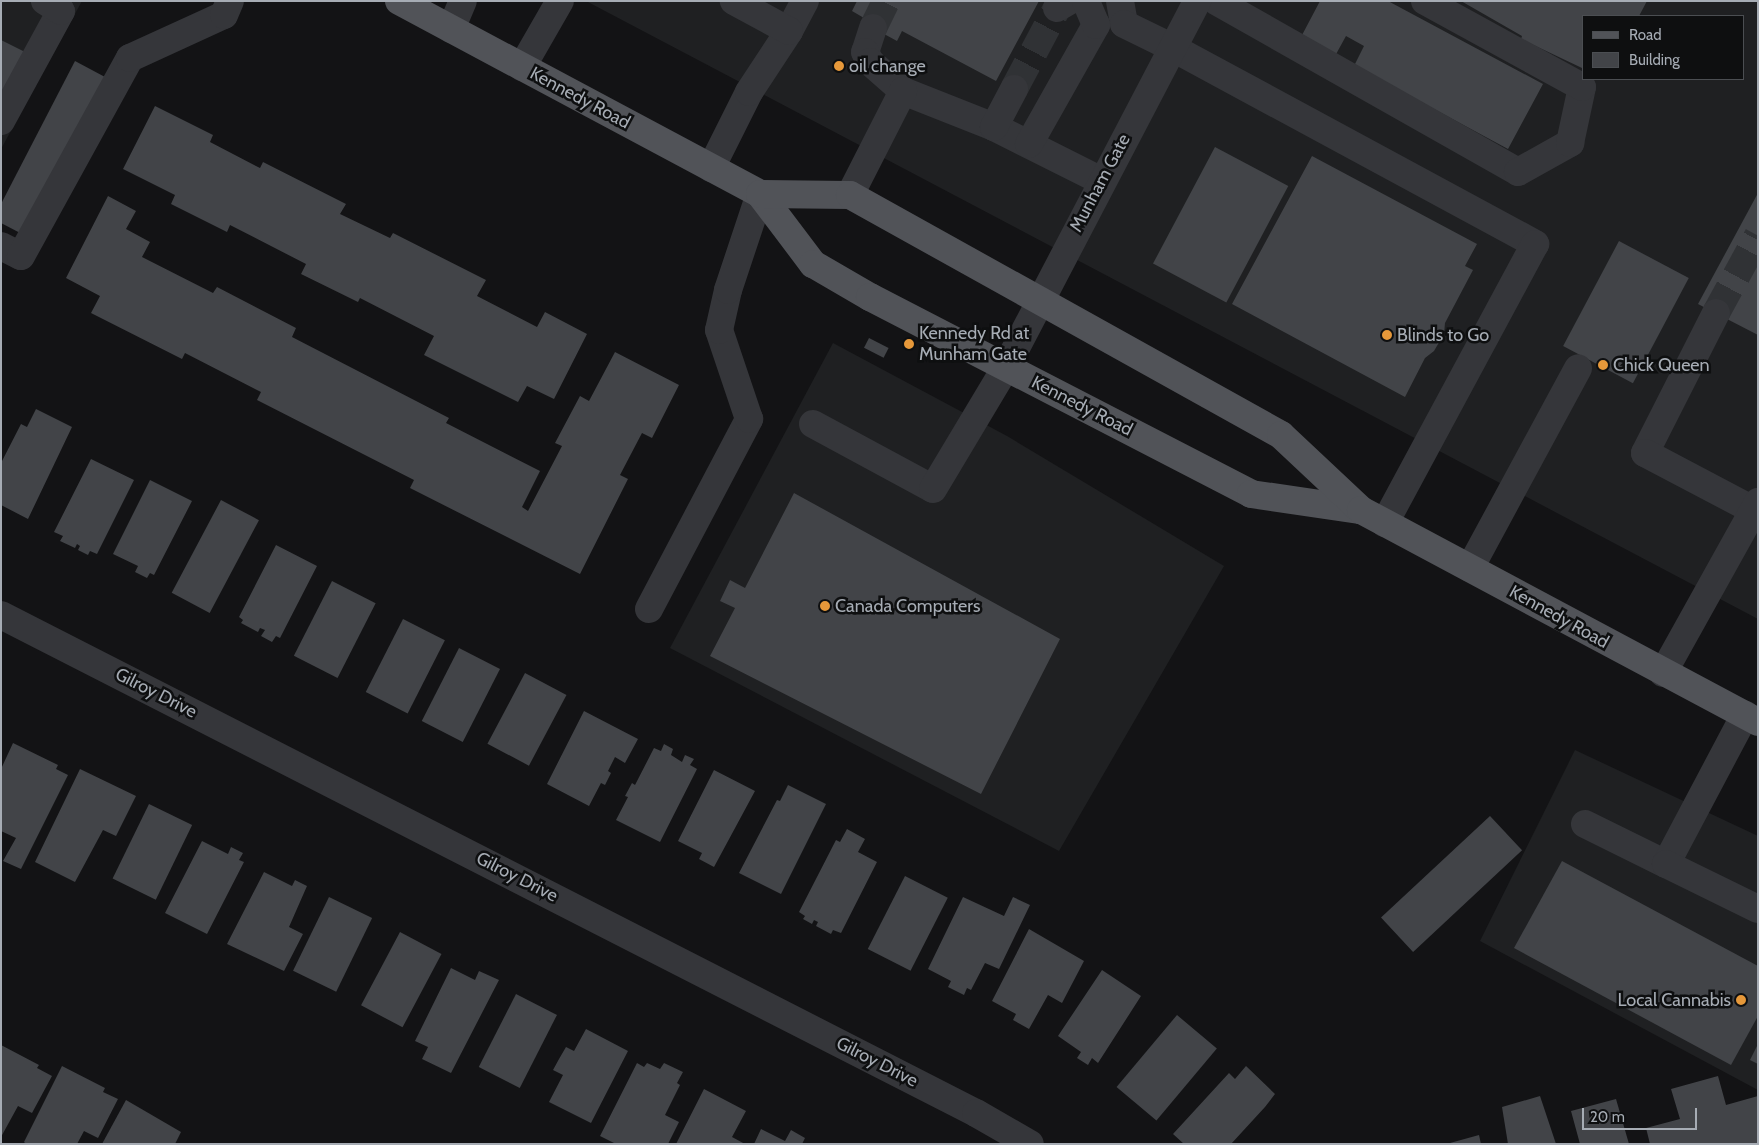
<!DOCTYPE html>
<html>
<head>
<meta charset="utf-8">
<style>
  body { margin:0 }
  #map { position:relative; width:1759px; height:1145px; overflow:hidden; background:#131315; font-family:Cabin,sans-serif }
  div>[style] { position:absolute }
  [style*='--x'] { left:calc(var(--x)*1px); top:calc(var(--y)*1px); width:calc(var(--w)*1px); rotate:calc(var(--a)*1deg) }
  .built>* { inset:0; background:#1f2022 }
  .building>* { inset:0; background:#424448; transform-origin:0 0 }
  .minor-tunnel>* { height:28px; margin-top:-14px; transform-origin:0; background:repeating-linear-gradient(90deg,#303235 0 28px,transparent 0 42px) }
  .minor>* { height:28px; margin:-14px; padding:0 14px; transform-origin:14px; border-radius:14px; background:#35363a }
  .major>* { height:28px; margin:-14px; padding:0 14px; transform-origin:14px; border-radius:14px; background:#515358 }
  .dots>* { width:14px; height:14px; translate:-50% -50%; box-sizing:border-box; border:2px solid #0e0f10; border-radius:50% }
  span { translate:-50% -50%; white-space:nowrap; text-align:center; line-height:1.15; -webkit-text-stroke:5px #0e0f10; paint-order:stroke }
  .poi-label { font-size:18px; color:#a6acb4 }
  .left { translate:0 -50%; text-align:left }
  .right { translate:-100% -50%; text-align:right }
  .street-label { font-size:18px; color:#a6acb4 }
  .frame { position:absolute; inset:0; border:2px solid #a6acb4; pointer-events:none }
  .legend { position:absolute; left:1582px; top:15px; width:162px; height:65px; box-sizing:border-box; background:#0e0f10; border:1px solid #4b4e52; margin:0; padding:6px 9px; list-style:none; font-size:15px; color:#a6acb4 }
  .legend li { display:flex; align-items:center; gap:10px; height:25px }
  .legend b { width:25px; border:1px solid #4b4e52 }
  .scale { position:absolute; left:1582px; top:1108px; width:115px; height:22px; box-sizing:border-box; border:2px solid #a6acb4; border-top:0; padding-left:6px; font-size:15px; line-height:18px; white-space:nowrap; color:#a6acb4; -webkit-text-stroke:4px #0e0f10; paint-order:stroke }
</style>
</head>
<body>
<div id="map">
  <div class="built">
    <div style="clip-path:polygon(1px 1px,82px 1px,1px 149px)"></div>
    <div style="clip-path:polygon(evenodd,586px 1px,1758px 1px,1758px 619px,586px 1px,1583px 16px,1743px 16px,1743px 79px,1583px 79px,1583px 16px)"></div>
    <div style="clip-path:polygon(833px 343px,1007px 436px,1224px 566px,1059px 851px,670px 648px)"></div>
    <div style="clip-path:polygon(1575px 750px,1758px 836px,1758px 1090px,1480px 941px)"></div>
  </div>
  <div class="building">
    <div style="clip-path:polygon(857px 1px,1039px 1px,996px 81px,902px 31px,897px 41px,873px 28px,864px 18px,852px 11px)"></div>
    <div style="clip-path:polygon(1320px 1px,1388px 1px,1543px 84px,1508px 149px,1354px 66px,1364px 46px,1346px 36px,1335px 56px,1301px 37px)"></div>
    <div style="clip-path:polygon(1461px 1px,1647px 1px,1639px 16px,1583px 16px,1582px 68px,1521px 39px,1522px 36px)"></div>
    <div style="clip-path:polygon(1px 40px,25px 52px,1px 95px)"></div>
    <div style="clip-path:polygon(75px 61px,105px 77px,24px 235px,1px 223px,1px 204px)"></div>
    <div style="clip-path:polygon(155px 106px,213px 135px,210px 142px,260px 168px,263px 162px,346px 204px,340px 214px,390px 238px,393px 233px,486px 280px,477px 296px,537px 327px,545px 312px,587px 334px,554px 399px,527px 386px,518px 402px,424px 355px,434px 336px,360px 298px,358px 302px,301px 274px,306px 264px,230px 225px,227px 232px,171px 204px,175px 195px,123px 169px)"></div>
    <div style="left:1215px;top:147px;width:83px;height:132px;rotate:28deg"></div>
    <div style="clip-path:polygon(1312px 156px,1477px 244px,1465px 266px,1473px 270px,1445px 323px,1444px 334px,1434px 351px,1425px 358px,1405px 397px,1232px 304px)"></div>
    <div style="clip-path:polygon(1758px 193px,1758px 335px,1698px 304px)"></div>
    <div style="clip-path:polygon(108px 196px,136px 211px,126px 229px,150px 242px,142px 257px,213px 293px,217px 287px,296px 328px,292px 337px,449px 418px,446px 423px,540px 471px,522px 507px,528px 511px,562px 446px,555px 443px,580px 396px,589px 401px,615px 352px,679px 385px,652px 438px,642px 433px,620px 475px,628px 479px,580px 574px,410px 488px,414px 480px,257px 400px,261px 392px,185px 353px,182px 359px,91px 313px,100px 296px,66px 278px)"></div>
    <div style="left:1619px;top:241px;width:79px;height:119px;rotate:28deg"></div>
    <div style="left:869px;top:338px;width:22px;height:11px;rotate:27deg"></div>
    <div style="clip-path:polygon(36px 409px,72px 427px,28px 519px,1px 505px,1px 463px,21px 424px,27px 427px)"></div>
    <div style="clip-path:polygon(91px 459px,134px 480px,97px 554px,90px 551px,88px 555px,78px 550px,80px 546px,77px 544px,75px 548px,60px 541px,63px 536px,54px 532px)"></div>
    <div style="clip-path:polygon(150px 480px,192px 501px,154px 575px,150px 573px,147px 578px,135px 572px,138px 566px,113px 554px)"></div>
    <div style="clip-path:polygon(794px 493px,1060px 639px,981px 794px,710px 656px,735px 608px,720px 601px,730px 580px,745px 588px)"></div>
    <div style="left:221px;top:500px;width:43px;height:105px;rotate:28deg"></div>
    <div style="clip-path:polygon(276px 545px,317px 566px,280px 638px,276px 636px,272px 642px,261px 636px,265px 630px,260px 628px,258px 632px,241px 623px,243px 620px,239px 617px)"></div>
    <div style="left:332px;top:581px;width:49px;height:84px;rotate:27deg"></div>
    <div style="left:403px;top:619px;width:47px;height:82px;rotate:27deg"></div>
    <div style="left:459px;top:648px;width:46px;height:82px;rotate:27deg"></div>
    <div style="left:525px;top:673px;width:47px;height:80px;rotate:28deg"></div>
    <div style="clip-path:polygon(584px 711px,638px 739px,625px 763px,615px 757px,608px 771px,611px 773px,605px 785px,601px 783px,589px 806px,547px 784px)"></div>
    <div style="clip-path:polygon(13px 743px,58px 765px,56px 769px,68px 775px,21px 869px,3px 861px,16px 838px,1px 831px,1px 769px)"></div>
    <div style="clip-path:polygon(664px 744px,673px 749px,671px 755px,682px 762px,685px 755px,694px 759px,690px 765px,697px 769px,660px 842px,616px 820px,628px 797px,625px 796px,632px 783px,635px 785px,654px 748px,661px 751px)"></div>
    <div style="clip-path:polygon(80px 769px,136px 796px,116px 836px,103px 830px,75px 882px,35px 862px)"></div>
    <div style="clip-path:polygon(714px 770px,755px 791px,714px 867px,699px 859px,702px 853px,678px 841px)"></div>
    <div style="clip-path:polygon(788px 785px,826px 804px,781px 894px,739px 873px,777px 800px,780px 801px)"></div>
    <div style="left:149px;top:804px;width:48px;height:83px;rotate:26deg"></div>
    <div style="left:1490px;top:816px;width:47px;height:149px;rotate:47deg"></div>
    <div style="clip-path:polygon(847px 829px,865px 839px,858px 852px,877px 862px,841px 933px,833px 930px,831px 934px,816px 926px,818px 922px,814px 920px,812px 924px,803px 919px,805px 916px,799px 912px,836px 840px,840px 842px)"></div>
    <div style="clip-path:polygon(202px 841px,228px 854px,231px 847px,243px 853px,239px 860px,244px 862px,207px 934px,165px 913px)"></div>
    <div style="clip-path:polygon(1562px 861px,1758px 966px,1758px 1016px,1731px 1065px,1514px 948px)"></div>
    <div style="clip-path:polygon(264px 872px,292px 886px,295px 880px,307px 886px,289px 927px,303px 934px,284px 971px,227px 944px)"></div>
    <div style="left:905px;top:876px;width:48px;height:82px;rotate:27deg"></div>
    <div style="left:329px;top:897px;width:48px;height:82px;rotate:26deg"></div>
    <div style="clip-path:polygon(963px 897px,1004px 916px,1013px 897px,1030px 905px,999px 969px,985px 963px,971px 990px,967px 988px,964px 995px,948px 987px,951px 981px,928px 969px)"></div>
    <div style="clip-path:polygon(1029px 929px,1084px 961px,1062px 1003px,1048px 995px,1029px 1029px,1013px 1020px,1016px 1014px,992px 1001px)"></div>
    <div style="left:400px;top:932px;width:47px;height:83px;rotate:28deg"></div>
    <div style="clip-path:polygon(451px 968px,475px 980px,479px 971px,499px 980px,451px 1073px,422px 1059px,428px 1047px,415px 1041px)"></div>
    <div style="clip-path:polygon(1102px 970px,1141px 996px,1098px 1063px,1092px 1058px,1088px 1065px,1077px 1058px,1081px 1052px,1058px 1036px)"></div>
    <div style="left:516px;top:994px;width:46px;height:82px;rotate:27deg"></div>
    <div style="left:1177px;top:1015px;width:52px;height:94px;rotate:40deg"></div>
    <div style="clip-path:polygon(586px 1029px,628px 1051px,591px 1123px,549px 1102px,563px 1075px,553px 1070px,559px 1059px,566px 1047px,574px 1051px)"></div>
    <div style="clip-path:polygon(1758px 1044px,1758px 1064px,1750px 1060px)"></div>
    <div style="clip-path:polygon(1px 1045px,39px 1065px,37px 1068px,52px 1076px,32px 1113px,18px 1106px,1px 1137px)"></div>
    <div style="clip-path:polygon(637px 1063px,644px 1067px,647px 1063px,660px 1069px,664px 1063px,683px 1072px,677px 1083px,680px 1085px,665px 1115px,679px 1122px,668px 1144px,616px 1144px,600px 1136px)"></div>
    <div style="clip-path:polygon(62px 1066px,105px 1088px,103px 1092px,118px 1099px,98px 1138px,84px 1131px,77px 1144px,26px 1144px,24px 1142px)"></div>
    <div style="clip-path:polygon(1246px 1066px,1275px 1094px,1265px 1107px,1231px 1144px,1184px 1144px,1173px 1134px,1229px 1073px,1235px 1079px)"></div>
    <div style="clip-path:polygon(1718px 1076px,1726px 1105px,1758px 1096px,1758px 1144px,1650px 1144px,1646px 1128px,1680px 1119px,1671px 1089px)"></div>
    <div style="clip-path:polygon(704px 1089px,746px 1111px,732px 1137px,745px 1144px,676px 1144px)"></div>
    <div style="clip-path:polygon(1540px 1096px,1556px 1144px,1508px 1144px,1502px 1107px)"></div>
    <div style="clip-path:polygon(1616px 1099px,1629px 1144px,1580px 1144px,1571px 1111px)"></div>
    <div style="clip-path:polygon(126px 1100px,181px 1132px,175px 1144px,102px 1144px)"></div>
    <div style="clip-path:polygon(761px 1129px,785px 1141px,791px 1130px,805px 1138px,802px 1144px,754px 1144px)"></div>
    <div style="clip-path:polygon(1479px 1135px,1481px 1144px,1450px 1144px,1450px 1143px)"></div>
  </div>
  <div class="minor-tunnel">
    <div style="--x:873;--y:28;--w:30;--a:-64"></div>
    <div style="--x:1014;--y:89;--w:92;--a:-62"></div>
    <div style="--x:1716;--y:313;--w:88;--a:-61.4"></div>
  </div>
  <div class="minor">
    <div style="--x:1120;--y:1;--w:23;--a:80"></div>
    <div style="--x:1124;--y:24;--w:55;--a:26.1"></div>
    <div style="--x:1173;--y:48;--w:412;--a:28.4"></div>
    <div style="--x:1535;--y:244;--w:317;--a:118.3"></div>
    <div style="--x:1216;--y:1;--w:347;--a:29.5"></div>
    <div style="--x:1518;--y:172;--w:60;--a:-29.1"></div>
    <div style="--x:1570;--y:143;--w:57;--a:-77.9"></div>
    <div style="--x:1582;--y:87;--w:179;--a:-151.3"></div>
    <div style="--x:1057;--y:8;--w:14;--a:-30"></div>
    <div style="--x:873;--y:28;--w:25;--a:108"></div>
    <div style="--x:865;--y:52;--w:11;--a:63"></div>
    <div style="--x:870;--y:62;--w:44;--a:41.3"></div>
    <div style="--x:903;--y:91;--w:98;--a:21.6"></div>
    <div style="--x:994;--y:127;--w:121;--a:26.6"></div>
    <div style="--x:451;--y:29;--w:30;--a:-67"></div>
    <div style="--x:789;--y:31;--w:34;--a:-62"></div>
    <div style="--x:522;--y:67;--w:76;--a:-60.1"></div>
    <div style="--x:1;--y:121;--w:125;--a:-61.4"></div>
    <div style="--x:61;--y:11;--w:19;--a:-148"></div>
    <div style="--x:994;--y:127;--w:43;--a:-62.2"></div>
    <div style="--x:1029;--y:144;--w:137;--a:-60.6"></div>
    <div style="--x:1096;--y:25;--w:26;--a:-113"></div>
    <div style="--x:711;--y:168;--w:85;--a:-63.4"></div>
    <div style="--x:749;--y:92;--w:73;--a:-56.7"></div>
    <div style="--x:789;--y:31;--w:63;--a:-151.4"></div>
    <div style="--x:850;--y:195;--w:117;--a:-63"></div>
    <div style="--x:1;--y:246;--w:22;--a:27"></div>
    <div style="--x:21;--y:256;--w:226;--a:-61.2"></div>
    <div style="--x:130;--y:58;--w:103;--a:-24.6"></div>
    <div style="--x:224;--y:15;--w:15;--a:-67"></div>
    <div style="--x:1716;--y:313;--w:157;--a:116.9"></div>
    <div style="--x:1645;--y:453;--w:122;--a:27.8"></div>
    <div style="--x:813;--y:424;--w:136;--a:28.4"></div>
    <div style="--x:933;--y:489;--w:142;--a:-59.1"></div>
    <div style="--x:1006;--y:367;--w:413;--a:-62.4"></div>
    <div style="--x:1470;--y:568;--w:227;--a:-61.6"></div>
    <div style="--x:649;--y:609;--w:215;--a:-62.2"></div>
    <div style="--x:749;--y:419;--w:94;--a:-108.6"></div>
    <div style="--x:719;--y:330;--w:41;--a:-77.3"></div>
    <div style="--x:728;--y:290;--w:101;--a:-71.6"></div>
    <div style="--x:1;--y:615;--w:1095;--a:27.06"></div>
    <div style="--x:976;--y:1113;--w:62;--a:29.9"></div>
    <div style="--x:1663;--y:673;--w:196;--a:-60.9"></div>
    <div style="--x:1585;--y:824;--w:90;--a:26.3"></div>
    <div style="--x:1666;--y:864;--w:169;--a:-62.1"></div>
    <div style="--x:1666;--y:864;--w:102;--a:26.1"></div>
  </div>
  <div class="major">
    <div style="--x:399;--y:1;--w:409;--a:28.1"></div>
    <div style="--x:760;--y:194;--w:88;--a:52.9"></div>
    <div style="--x:813;--y:264;--w:66;--a:30.1"></div>
    <div style="--x:870;--y:297;--w:429;--a:27.3"></div>
    <div style="--x:1251;--y:494;--w:111;--a:8.3"></div>
    <div style="--x:760;--y:194;--w:90;--a:0.6"></div>
    <div style="--x:850;--y:195;--w:493;--a:29.1"></div>
    <div style="--x:1281;--y:435;--w:110;--a:43.2"></div>
    <div style="--x:1361;--y:510;--w:450;--a:28.1"></div>
  </div>
  <div class="dots">
    <div style="left:839px;top:66px;background:#e6983a"></div>
    <div style="left:1387px;top:335px;background:#e6983a"></div>
    <div style="left:909px;top:344px;background:#e6983a"></div>
    <div style="left:1603px;top:365px;background:#e6983a"></div>
    <div style="left:825px;top:606px;background:#e6983a"></div>
    <div style="left:1741px;top:1000px;background:#e6983a"></div>
  </div>
  <div class="poi-label">
    <span class="left" style="left:849px;top:66px">oil change</span>
    <span class="left" style="left:919px;top:344px">Kennedy Rd at<br>Munham Gate</span>
    <span class="left" style="left:1397px;top:335px">Blinds to Go</span>
    <span class="left" style="left:1613px;top:365px">Chick Queen</span>
    <span class="left" style="left:835px;top:606px">Canada Computers</span>
    <span class="right" style="left:1731px;top:1000px">Local Cannabis</span>
  </div>
  <div class="street-label">
    <span style="left:580px;top:98px;rotate:28deg">Kennedy Road</span>
    <span style="left:1100px;top:183px;rotate:-62deg">Munham Gate</span>
    <span style="left:1082px;top:406px;rotate:27deg">Kennedy Road</span>
    <span style="left:1559px;top:617px;rotate:29deg">Kennedy Road</span>
    <span style="left:156px;top:693px;rotate:27deg">Gilroy Drive</span>
    <span style="left:517px;top:877px;rotate:27deg">Gilroy Drive</span>
    <span style="left:877px;top:1062px;rotate:27deg">Gilroy Drive</span>
  </div>
  <div class="frame"></div>
  <ul class="legend">
  <li><b style="height:6px;background:#515358"></b>Road</li>
  <li><b style="height:14px;background:#424448"></b>Building</li>
  </ul>
  <div class="scale">20 m</div>
</div>
</body>
</html>
